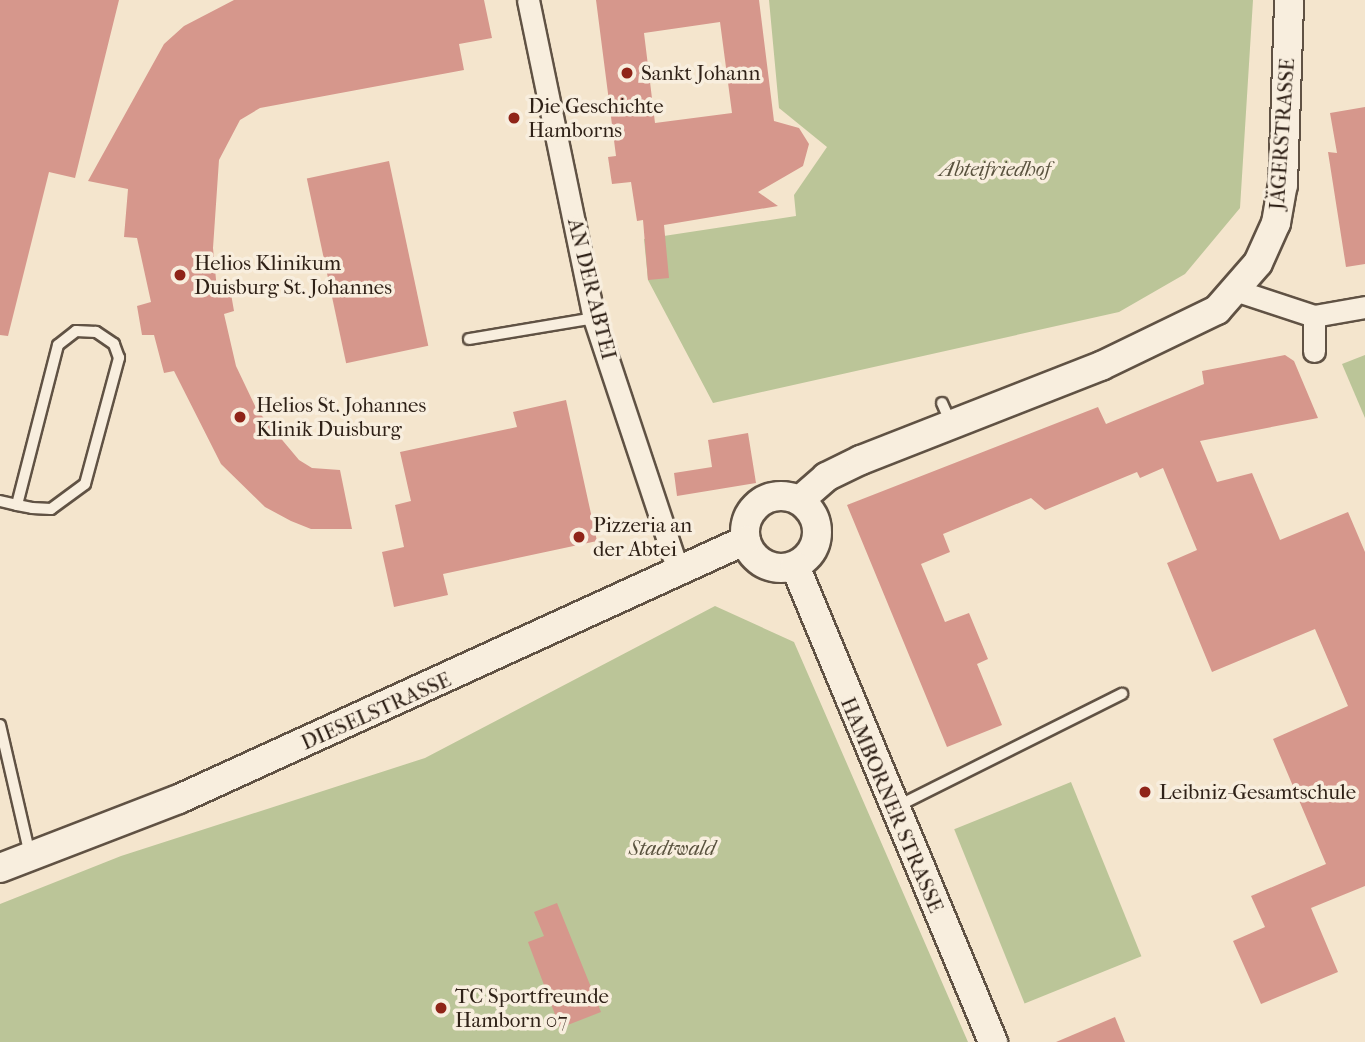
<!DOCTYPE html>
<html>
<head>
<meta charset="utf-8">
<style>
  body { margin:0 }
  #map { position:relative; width:1365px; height:1042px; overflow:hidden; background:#f4e5cd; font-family:"IM FELL French Canon",serif }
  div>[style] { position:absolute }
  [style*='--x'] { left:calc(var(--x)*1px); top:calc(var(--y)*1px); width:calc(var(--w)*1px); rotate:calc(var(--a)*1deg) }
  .green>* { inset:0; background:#bbc598; transform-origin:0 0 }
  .building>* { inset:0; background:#d6978c; transform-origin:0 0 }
  .roads { filter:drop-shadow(2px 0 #605244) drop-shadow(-2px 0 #605244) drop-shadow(0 2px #605244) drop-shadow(0 -2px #605244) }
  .service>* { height:10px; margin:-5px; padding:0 5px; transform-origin:5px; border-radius:5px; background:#f8eede }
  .minor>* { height:21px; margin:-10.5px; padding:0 10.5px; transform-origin:10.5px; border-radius:10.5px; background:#f8eede }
  .tertiary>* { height:28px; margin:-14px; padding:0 14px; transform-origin:14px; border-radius:14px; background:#f8eede }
  .tertiary>.ring { margin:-14px; padding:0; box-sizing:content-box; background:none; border:28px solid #f8eede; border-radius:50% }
  .dots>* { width:19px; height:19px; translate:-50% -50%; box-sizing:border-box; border:4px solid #f8eede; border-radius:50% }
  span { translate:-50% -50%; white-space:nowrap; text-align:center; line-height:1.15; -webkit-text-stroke:7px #f8eede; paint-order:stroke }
  .poi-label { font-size:21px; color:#2f2117 }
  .left { translate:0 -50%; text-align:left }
  .street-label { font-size:21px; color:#2f2117 }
  .park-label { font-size:21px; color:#59523e; font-style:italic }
</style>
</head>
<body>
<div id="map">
  <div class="green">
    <div style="clip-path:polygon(769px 0,1253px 0,1240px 208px,1185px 274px,1119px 312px,713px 403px,648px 280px,644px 239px,796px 216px,794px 195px,827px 147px,779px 108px)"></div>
    <div style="clip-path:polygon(1365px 355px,1365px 418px,1342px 364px)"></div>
    <div style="clip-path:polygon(715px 606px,794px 642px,968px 1042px,0 1042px,0 904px,121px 856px,425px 758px)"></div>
    <div style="left:1071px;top:782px;width:188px;height:126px;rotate:68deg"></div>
  </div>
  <div class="building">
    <div style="clip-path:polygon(0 0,119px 0,75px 178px,49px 172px,8px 336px,0 335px)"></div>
    <div style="clip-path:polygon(234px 0,484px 0,492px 38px,459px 44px,464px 70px,260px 108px,240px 120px,219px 160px,213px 248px,217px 290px,230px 288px,234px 311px,224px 314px,236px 366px,257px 410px,299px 460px,312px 468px,340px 470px,352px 529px,311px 529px,291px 521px,265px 507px,221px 464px,174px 371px,164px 373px,154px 335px,142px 335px,137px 306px,151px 302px,137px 238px,124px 237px,128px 189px,88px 181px,164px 44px,184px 26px)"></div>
    <div style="clip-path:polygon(evenodd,596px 0,759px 0,774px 121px,799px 128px,809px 144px,803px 166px,758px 192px,778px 206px,664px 225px,669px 278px,648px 280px,643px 220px,637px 221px,631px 182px,612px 184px,608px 157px,616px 156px,596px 0,720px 22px,732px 113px,655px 123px,644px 33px,720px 22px)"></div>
    <div style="clip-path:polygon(1365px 107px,1365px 264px,1346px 267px,1328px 152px,1337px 153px,1330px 113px)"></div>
    <div style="left:389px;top:161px;width:189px;height:84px;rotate:78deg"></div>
    <div style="clip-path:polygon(1285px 355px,1294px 361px,1318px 418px,1200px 441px,1217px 482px,1252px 473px,1280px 540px,1348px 512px,1365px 552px,1365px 886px,1311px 908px,1338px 972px,1261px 1004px,1233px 941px,1265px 927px,1251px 896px,1326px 864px,1273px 739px,1348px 706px,1315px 629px,1212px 672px,1167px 563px,1197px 550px,1163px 468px,1140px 478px,1137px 472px,1045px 510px,1031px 498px,943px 534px,950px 552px,921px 564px,945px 622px,969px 613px,988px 659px,977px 664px,1002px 725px,947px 747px,847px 505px,1098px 407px,1106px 424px,1204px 384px,1202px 371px)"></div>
    <div style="clip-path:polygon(566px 400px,597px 541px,443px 574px,448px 595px,394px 607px,382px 552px,404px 547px,395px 505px,411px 501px,400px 452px,517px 427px,513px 412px)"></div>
    <div style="clip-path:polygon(748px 433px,756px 483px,677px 496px,674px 473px,712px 467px,708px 440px)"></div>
    <div style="clip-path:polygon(557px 903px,601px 1012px,560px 1028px,528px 942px,544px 936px,534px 912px)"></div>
    <div style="clip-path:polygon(1115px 1017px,1125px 1042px,1056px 1042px)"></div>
  </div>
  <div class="roads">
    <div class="service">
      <div style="--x:469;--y:339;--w:127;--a:-9.5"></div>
      <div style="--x:942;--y:403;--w:24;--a:66"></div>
      <div style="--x:0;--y:501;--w:17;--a:13"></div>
      <div style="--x:17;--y:505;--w:15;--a:11"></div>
      <div style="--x:32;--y:508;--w:19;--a:3"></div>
      <div style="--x:51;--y:509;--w:42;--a:-36.3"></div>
      <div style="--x:85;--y:484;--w:131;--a:-74.9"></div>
      <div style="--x:119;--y:358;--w:15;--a:-110"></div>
      <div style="--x:114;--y:344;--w:22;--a:-146"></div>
      <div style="--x:96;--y:332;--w:20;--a:-177"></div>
      <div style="--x:76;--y:331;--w:23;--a:142"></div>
      <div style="--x:58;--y:345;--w:165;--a:104.4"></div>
      <div style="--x:0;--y:725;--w:133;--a:77"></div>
      <div style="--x:896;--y:807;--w:253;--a:-26.6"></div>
    </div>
    <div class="minor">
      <div style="--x:528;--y:0;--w:325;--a:78.3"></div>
      <div style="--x:594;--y:318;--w:269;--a:71.6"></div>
      <div style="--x:1235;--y:290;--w:83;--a:18.2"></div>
      <div style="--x:1314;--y:316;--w:52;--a:-10"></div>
      <div style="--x:1314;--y:316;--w:35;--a:90"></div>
    </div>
    <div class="tertiary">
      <div class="ring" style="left:745px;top:496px;width:44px;height:44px"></div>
      <div style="--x:800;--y:500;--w:35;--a:-41"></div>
      <div style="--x:826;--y:477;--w:39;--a:-26"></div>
      <div style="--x:861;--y:460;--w:258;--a:-21.4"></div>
      <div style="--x:1101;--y:366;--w:129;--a:-25.8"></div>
      <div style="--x:1217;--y:310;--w:62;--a:-48.9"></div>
      <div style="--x:1258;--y:263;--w:44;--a:-65.8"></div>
      <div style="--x:1276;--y:223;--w:39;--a:-80"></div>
      <div style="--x:1283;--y:185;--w:185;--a:-88.1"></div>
      <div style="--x:795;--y:566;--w:516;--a:67.41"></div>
      <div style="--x:0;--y:868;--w:192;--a:-21.1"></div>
      <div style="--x:179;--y:799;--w:623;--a:-24.55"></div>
    </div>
  </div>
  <div class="dots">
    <div style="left:627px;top:73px;background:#8f2418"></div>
    <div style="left:514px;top:118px;background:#8f2418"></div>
    <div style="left:180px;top:275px;background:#8f2418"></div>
    <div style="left:240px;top:417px;background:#8f2418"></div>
    <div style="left:579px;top:537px;background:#8f2418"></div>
    <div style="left:1145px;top:792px;background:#8f2418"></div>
    <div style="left:441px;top:1008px;background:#8f2418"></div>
  </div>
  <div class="poi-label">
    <span class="left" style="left:641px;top:73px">Sankt Johann</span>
    <span class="left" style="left:528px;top:118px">Die Geschichte<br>Hamborns</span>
    <span class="left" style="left:194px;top:275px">Helios Klinikum<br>Duisburg St. Johannes</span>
    <span class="left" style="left:256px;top:417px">Helios St. Johannes<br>Klinik Duisburg</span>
    <span class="left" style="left:593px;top:537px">Pizzeria an<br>der Abtei</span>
    <span class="left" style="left:1159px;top:792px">Leibniz-Gesamtschule</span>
    <span class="left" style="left:455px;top:1008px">TC Sportfreunde<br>Hamborn 07</span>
  </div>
  <div class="street-label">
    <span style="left:1282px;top:134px;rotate:-86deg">JÄGERSTRASSE</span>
    <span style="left:592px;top:289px;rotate:76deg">AN DER ABTEI</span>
    <span style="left:376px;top:711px;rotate:-24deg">DIESELSTRASSE</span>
    <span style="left:892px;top:805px;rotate:67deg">HAMBORNER STRASSE</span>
  </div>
  <div class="park-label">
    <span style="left:995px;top:169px">Abteifriedhof</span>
    <span style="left:672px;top:848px">Stadtwald</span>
  </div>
</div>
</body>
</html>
